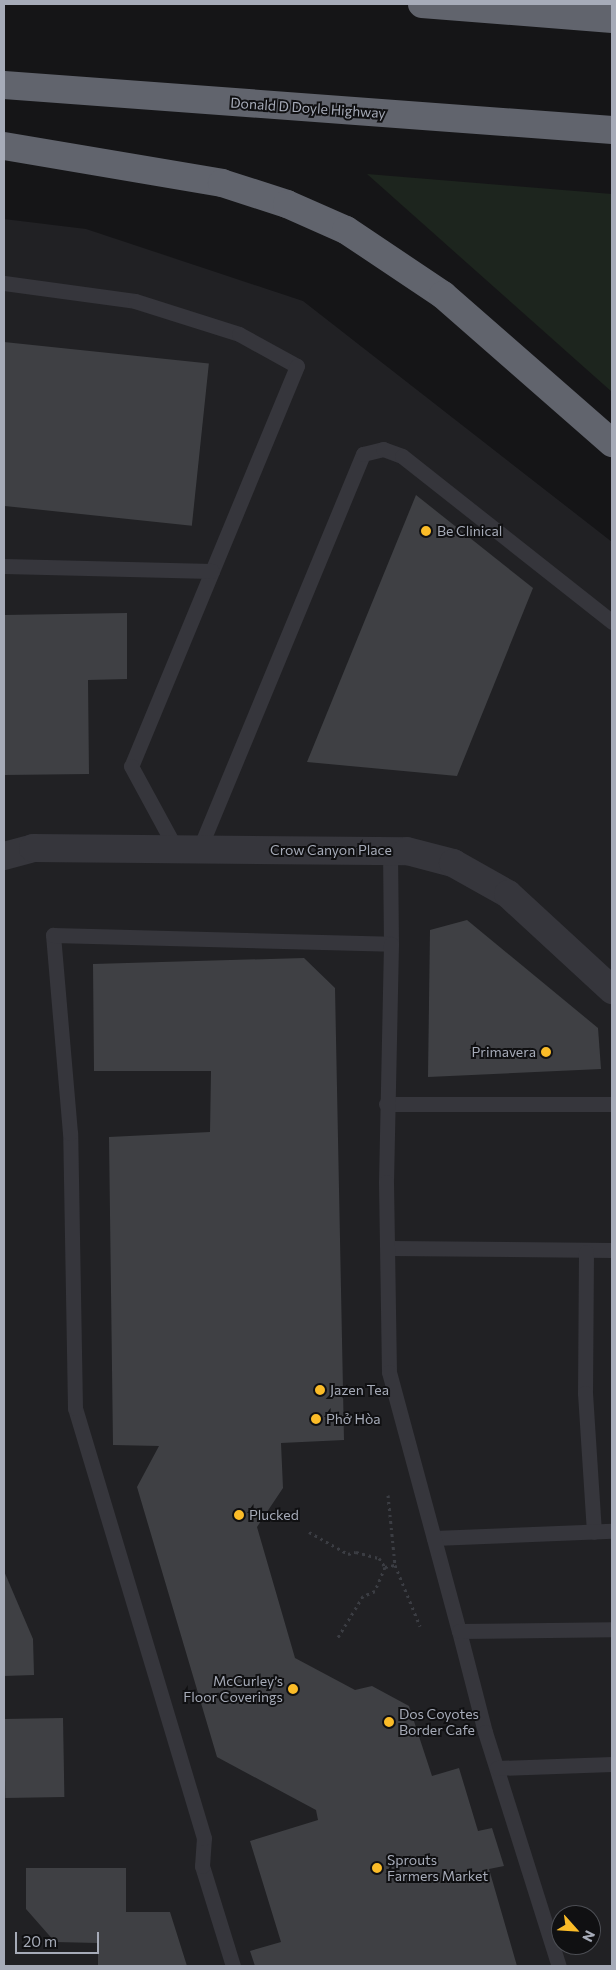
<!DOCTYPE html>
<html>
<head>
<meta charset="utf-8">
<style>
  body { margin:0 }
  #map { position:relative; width:616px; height:1970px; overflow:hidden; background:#151517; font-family:Commissioner,sans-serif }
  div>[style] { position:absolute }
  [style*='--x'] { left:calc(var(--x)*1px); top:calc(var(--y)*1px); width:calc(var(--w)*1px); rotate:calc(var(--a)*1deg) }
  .built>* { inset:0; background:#212124 }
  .green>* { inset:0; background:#1d251e }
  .building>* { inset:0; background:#3f4044; transform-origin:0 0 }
  .path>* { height:3px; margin-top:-1.5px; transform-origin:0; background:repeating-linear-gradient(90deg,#3b3d43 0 2.5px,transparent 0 6.5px) }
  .lane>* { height:15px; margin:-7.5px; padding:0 7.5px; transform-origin:7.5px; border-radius:7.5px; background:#36363c }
  .street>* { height:28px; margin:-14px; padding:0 14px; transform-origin:14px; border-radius:14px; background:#36363c }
  .highway>* { height:28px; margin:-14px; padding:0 14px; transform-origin:14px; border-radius:14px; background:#61646d }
  .dots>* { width:14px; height:14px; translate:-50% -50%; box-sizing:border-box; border:2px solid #101012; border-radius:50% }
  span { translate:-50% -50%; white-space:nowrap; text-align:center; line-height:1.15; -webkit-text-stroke:4px #101012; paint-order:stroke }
  .street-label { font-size:14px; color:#a6abb8 }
  .poi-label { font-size:14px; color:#a6abb8 }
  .left { translate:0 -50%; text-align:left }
  .right { translate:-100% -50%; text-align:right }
  .frame { position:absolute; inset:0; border:5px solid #a6abb8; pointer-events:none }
  .north { position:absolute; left:551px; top:1905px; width:50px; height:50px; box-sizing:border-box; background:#101012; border:1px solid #4c4e54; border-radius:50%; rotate:116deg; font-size:14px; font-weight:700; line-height:20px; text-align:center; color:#a6abb8 }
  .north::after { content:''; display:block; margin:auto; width:18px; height:22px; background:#fbbc28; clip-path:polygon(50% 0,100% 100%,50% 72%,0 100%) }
  .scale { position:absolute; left:15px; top:1932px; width:84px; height:22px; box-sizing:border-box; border:2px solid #a6abb8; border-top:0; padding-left:6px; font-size:15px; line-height:18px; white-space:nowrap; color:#a6abb8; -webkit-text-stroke:4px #101012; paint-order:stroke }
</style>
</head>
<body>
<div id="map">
  <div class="built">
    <div style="clip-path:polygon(evenodd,4px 219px,86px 229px,303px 301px,612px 542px,612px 1966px,4px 1966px,4px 219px,561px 1915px,591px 1915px,591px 1945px,561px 1945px,561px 1915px)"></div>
  </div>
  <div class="green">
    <div style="clip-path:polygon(367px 174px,612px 194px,612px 392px)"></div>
  </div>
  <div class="building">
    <div style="left:4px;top:342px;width:206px;height:163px;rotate:6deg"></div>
    <div style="clip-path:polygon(416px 495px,533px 588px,457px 776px,307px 762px)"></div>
    <div style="clip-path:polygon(127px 613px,127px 679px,88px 680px,89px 774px,4px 775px,4px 615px)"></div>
    <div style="clip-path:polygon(467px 920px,598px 1028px,601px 1069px,428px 1077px,430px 930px)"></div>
    <div style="clip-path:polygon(304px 958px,335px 988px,344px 1440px,281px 1443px,283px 1488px,257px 1527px,295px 1658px,355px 1690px,372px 1686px,409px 1706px,432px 1776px,459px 1768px,478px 1831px,492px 1828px,504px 1866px,489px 1869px,517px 1966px,255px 1966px,250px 1951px,281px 1942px,250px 1841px,318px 1820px,316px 1810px,217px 1757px,137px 1487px,159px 1446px,113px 1445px,109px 1137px,210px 1132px,211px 1071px,94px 1071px,93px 964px)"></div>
    <div style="clip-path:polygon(4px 1571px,33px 1639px,34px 1675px,4px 1676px)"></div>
    <div style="left:63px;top:1718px;width:79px;height:59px;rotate:89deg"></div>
    <div style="clip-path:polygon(26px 1868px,126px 1868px,126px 1912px,170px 1912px,187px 1966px,98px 1966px,98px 1943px,55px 1942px,26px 1909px)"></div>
  </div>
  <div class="path">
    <div style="--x:388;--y:1495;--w:70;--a:84.3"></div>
    <div style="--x:395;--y:1565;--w:66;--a:67.7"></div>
    <div style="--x:309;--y:1532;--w:45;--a:29.4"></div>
    <div style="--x:348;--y:1554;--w:8;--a:-14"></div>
    <div style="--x:356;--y:1552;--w:24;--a:15"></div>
    <div style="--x:379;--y:1558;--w:11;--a:56"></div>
    <div style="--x:385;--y:1567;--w:26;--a:113"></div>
    <div style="--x:375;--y:1591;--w:13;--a:157"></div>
    <div style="--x:363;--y:1596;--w:50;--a:121.2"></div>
    <div style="--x:385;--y:1567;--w:10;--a:-11"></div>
  </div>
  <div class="lane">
    <div style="--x:4;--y:283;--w:132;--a:7.8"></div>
    <div style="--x:135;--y:301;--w:109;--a:17.6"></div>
    <div style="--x:239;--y:334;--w:66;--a:28.9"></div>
    <div style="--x:297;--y:366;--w:433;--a:112.5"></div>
    <div style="--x:131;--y:766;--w:94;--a:61.5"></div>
    <div style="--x:4;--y:566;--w:208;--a:1.4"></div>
    <div style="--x:199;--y:850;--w:429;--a:-67.5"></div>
    <div style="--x:363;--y:454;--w:21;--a:-14"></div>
    <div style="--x:383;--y:449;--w:20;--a:20"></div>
    <div style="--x:402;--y:456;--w:268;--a:38.3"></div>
    <div style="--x:390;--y:850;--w:94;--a:89.4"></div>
    <div style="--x:386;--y:1104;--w:226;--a:0"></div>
    <div style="--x:390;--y:1248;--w:222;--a:0.5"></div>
    <div style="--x:586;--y:1252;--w:141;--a:90.4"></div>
    <div style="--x:585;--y:1393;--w:139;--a:86.3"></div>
    <div style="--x:434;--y:1538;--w:178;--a:-2.3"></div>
    <div style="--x:459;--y:1631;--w:104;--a:75.6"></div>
    <div style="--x:485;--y:1732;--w:245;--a:72.5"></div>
    <div style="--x:497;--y:1768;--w:115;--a:-2"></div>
    <div style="--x:233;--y:1966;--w:105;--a:-107.2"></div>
    <div style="--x:202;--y:1866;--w:28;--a:-86"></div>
    <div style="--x:204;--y:1838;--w:449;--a:-106.7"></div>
    <div style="--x:75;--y:1408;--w:275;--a:-91"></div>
    <div style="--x:70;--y:1133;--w:199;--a:-94.9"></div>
    <div style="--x:53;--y:935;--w:338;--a:1.5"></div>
    <div style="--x:391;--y:944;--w:238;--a:91.2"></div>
    <div style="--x:386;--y:1182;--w:190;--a:89.1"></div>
    <div style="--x:389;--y:1372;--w:268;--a:74.9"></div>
    <div style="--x:459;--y:1631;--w:153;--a:-0.7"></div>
  </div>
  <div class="street">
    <div style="--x:4;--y:856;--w:30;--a:-15"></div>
    <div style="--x:33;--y:848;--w:374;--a:0.5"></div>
    <div style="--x:407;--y:851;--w:48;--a:14.6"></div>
    <div style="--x:453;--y:863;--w:63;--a:29.4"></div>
    <div style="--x:508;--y:894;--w:142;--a:42.7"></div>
  </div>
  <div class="highway">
    <div style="--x:422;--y:4;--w:191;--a:4.5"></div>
    <div style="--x:4;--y:85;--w:610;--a:4.23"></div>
    <div style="--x:4;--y:146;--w:221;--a:9.6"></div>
    <div style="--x:222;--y:183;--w:68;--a:17.9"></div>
    <div style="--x:287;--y:204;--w:64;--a:23.8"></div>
    <div style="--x:346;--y:230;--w:117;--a:33.8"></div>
    <div style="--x:443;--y:295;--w:225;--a:41.2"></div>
  </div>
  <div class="dots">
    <div style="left:426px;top:531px;background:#fbbc28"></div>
    <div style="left:546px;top:1052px;background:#fbbc28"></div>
    <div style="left:320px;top:1390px;background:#fbbc28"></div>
    <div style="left:316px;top:1419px;background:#fbbc28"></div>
    <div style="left:239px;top:1515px;background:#fbbc28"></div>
    <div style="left:293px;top:1689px;background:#fbbc28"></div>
    <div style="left:389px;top:1722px;background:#fbbc28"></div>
    <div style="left:377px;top:1868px;background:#fbbc28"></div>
  </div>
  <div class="street-label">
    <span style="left:308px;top:108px;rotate:4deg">Donald D Doyle Highway</span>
    <span style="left:331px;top:850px">Crow Canyon Place</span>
  </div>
  <div class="poi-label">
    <span class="left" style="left:437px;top:531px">Be Clinical</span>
    <span class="right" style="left:536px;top:1052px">Primavera</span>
    <span class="left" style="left:330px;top:1390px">Jazen Tea</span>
    <span class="left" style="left:326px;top:1419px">Phở Hòa</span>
    <span class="left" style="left:249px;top:1515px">Plucked</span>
    <span class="right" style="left:283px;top:1689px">McCurley’s<br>Floor Coverings</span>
    <span class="left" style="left:399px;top:1722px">Dos Coyotes<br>Border Cafe</span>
    <span class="left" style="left:387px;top:1868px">Sprouts<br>Farmers Market</span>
  </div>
  <div class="frame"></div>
  <div class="north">N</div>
  <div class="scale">20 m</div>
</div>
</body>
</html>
